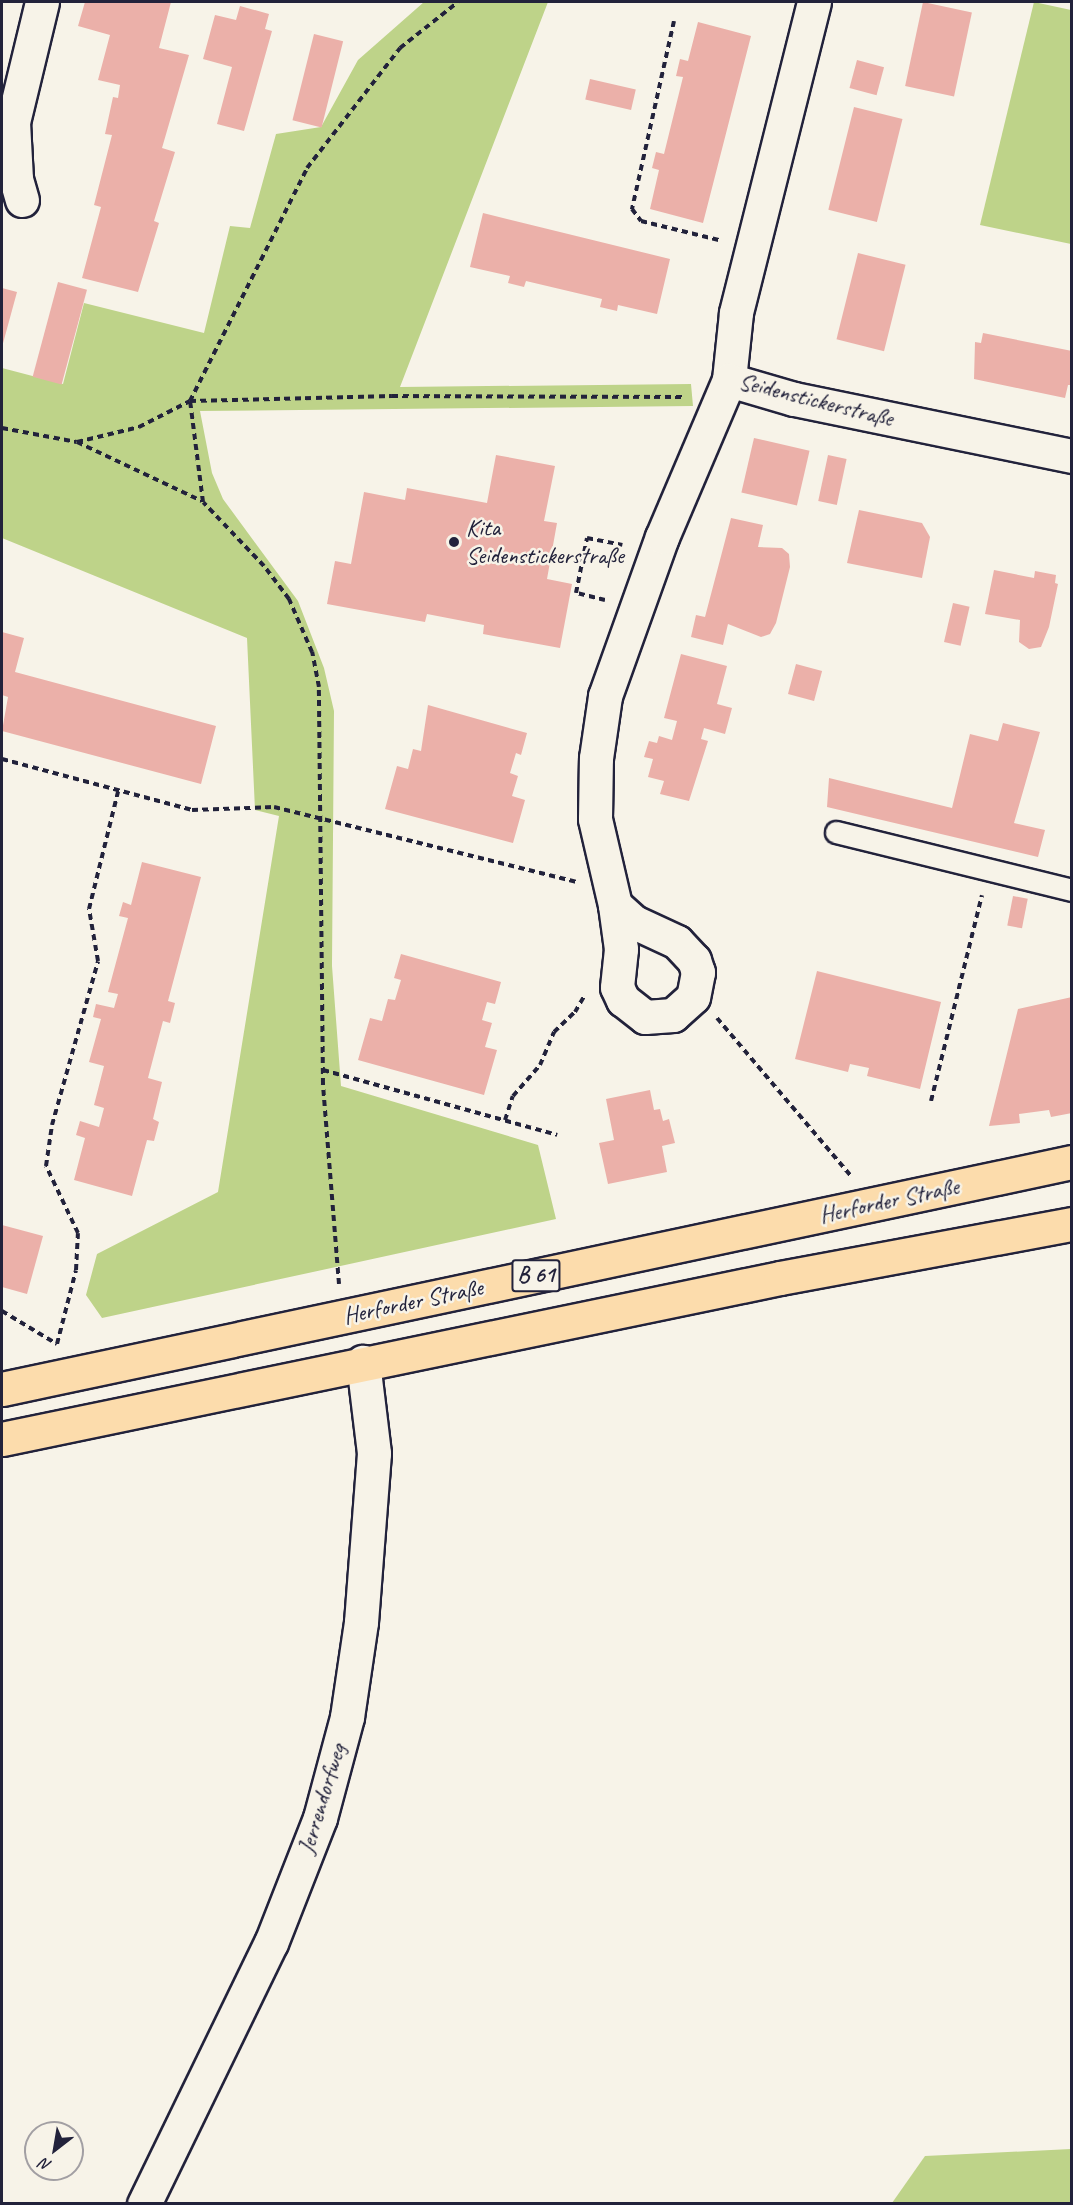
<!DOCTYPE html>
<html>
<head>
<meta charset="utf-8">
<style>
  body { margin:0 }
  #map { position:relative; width:1073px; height:2205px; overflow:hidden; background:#f7f3e8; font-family:Caveat,sans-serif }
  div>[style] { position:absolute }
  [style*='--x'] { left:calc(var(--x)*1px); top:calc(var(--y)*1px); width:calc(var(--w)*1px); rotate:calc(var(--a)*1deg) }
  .green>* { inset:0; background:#bed389 }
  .building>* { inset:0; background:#ebb0a9; transform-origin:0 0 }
  .path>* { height:4px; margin-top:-2px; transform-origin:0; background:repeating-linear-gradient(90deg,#22223b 0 6px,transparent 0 10.5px) }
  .roads { filter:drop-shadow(2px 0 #22223b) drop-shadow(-2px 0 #22223b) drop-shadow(0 2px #22223b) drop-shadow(0 -2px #22223b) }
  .lane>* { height:21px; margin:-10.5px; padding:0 10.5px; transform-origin:10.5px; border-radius:10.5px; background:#f7f3e8 }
  .street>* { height:33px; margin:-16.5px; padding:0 16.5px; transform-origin:16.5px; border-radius:16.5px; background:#f7f3e8 }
  .primary>* { height:33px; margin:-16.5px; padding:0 16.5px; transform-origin:16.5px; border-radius:16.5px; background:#fcdcac }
  .dots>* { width:16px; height:16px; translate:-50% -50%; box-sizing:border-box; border:3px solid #f7f3e8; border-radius:50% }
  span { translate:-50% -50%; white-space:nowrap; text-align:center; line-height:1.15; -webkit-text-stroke:5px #f7f3e8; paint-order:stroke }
  .shield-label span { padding:2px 4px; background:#f7f3e8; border:2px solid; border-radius:4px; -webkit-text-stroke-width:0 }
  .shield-label { font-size:22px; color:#22223b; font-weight:700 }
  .street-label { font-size:24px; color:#22223b }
  .poi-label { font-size:24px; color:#22223b }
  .left { translate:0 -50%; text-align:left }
  .frame { position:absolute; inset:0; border:3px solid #22223b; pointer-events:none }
  .north { position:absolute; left:24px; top:2121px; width:60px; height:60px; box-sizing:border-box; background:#f7f3e8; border:2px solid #a29fa3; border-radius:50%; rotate:211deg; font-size:16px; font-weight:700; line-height:24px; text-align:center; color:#22223b }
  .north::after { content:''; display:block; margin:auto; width:21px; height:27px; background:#22223b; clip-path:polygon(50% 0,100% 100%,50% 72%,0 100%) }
</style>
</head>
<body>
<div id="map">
  <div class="green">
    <div style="clip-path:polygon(424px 2px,548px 2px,400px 387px,691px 384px,693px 406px,200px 411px,212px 473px,223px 499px,298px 601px,324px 668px,334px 711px,332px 966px,341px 1086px,538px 1145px,556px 1219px,102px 1318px,86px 1295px,97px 1254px,218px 1192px,279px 816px,255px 810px,247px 638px,2px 538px,2px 368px,63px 384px,84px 303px,204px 333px,230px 226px,250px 228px,276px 134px,321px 127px,358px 60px)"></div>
    <div style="clip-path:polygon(1034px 2px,1071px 10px,1071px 244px,980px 225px)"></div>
    <div style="clip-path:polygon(1071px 2149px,1071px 2203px,892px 2203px,925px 2156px)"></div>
  </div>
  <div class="building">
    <div style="clip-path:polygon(85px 2px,171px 2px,159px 48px,189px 55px,162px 148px,175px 152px,154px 221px,159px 223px,138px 292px,82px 278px,101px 207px,94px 205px,112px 135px,105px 134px,113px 97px,118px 98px,120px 85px,98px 80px,110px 35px,78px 26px)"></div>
    <div style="left:923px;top:2px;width:50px;height:86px;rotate:12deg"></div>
    <div style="clip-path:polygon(240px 6px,269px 14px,265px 29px,272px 31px,244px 131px,217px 124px,232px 67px,203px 59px,215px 15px,236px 20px)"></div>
    <div style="clip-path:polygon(698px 22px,751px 36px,703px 223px,650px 209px,659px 170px,652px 168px,656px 152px,664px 154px,683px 77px,676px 76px,680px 59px,688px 61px)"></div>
    <div style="left:314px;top:34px;width:30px;height:89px;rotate:14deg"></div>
    <div style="left:857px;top:60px;width:28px;height:29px;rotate:15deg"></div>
    <div style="left:590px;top:79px;width:47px;height:21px;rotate:13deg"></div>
    <div style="left:854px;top:107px;width:50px;height:106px;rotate:14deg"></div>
    <div style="clip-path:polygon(483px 213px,670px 259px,657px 314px,618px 305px,617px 311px,600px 307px,602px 299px,526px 281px,524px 287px,508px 283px,510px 276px,470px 267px)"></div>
    <div style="left:858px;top:253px;width:49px;height:89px;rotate:14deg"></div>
    <div style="left:58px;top:282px;width:30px;height:98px;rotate:15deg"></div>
    <div style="clip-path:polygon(2px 288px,17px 292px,2px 347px)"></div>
    <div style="clip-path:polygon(983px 333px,1072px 351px,1072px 385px,1068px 385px,1065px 398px,974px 379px,975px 342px,981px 343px)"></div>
    <div style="left:754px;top:438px;width:57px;height:56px;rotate:13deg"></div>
    <div style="clip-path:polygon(496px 455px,555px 466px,544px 521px,557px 523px,547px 579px,572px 584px,560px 648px,483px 634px,484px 625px,427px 614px,425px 622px,327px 604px,335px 561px,351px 564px,364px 492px,405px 500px,407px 488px,487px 503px)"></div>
    <div style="left:828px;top:455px;width:19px;height:47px;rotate:12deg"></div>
    <div style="clip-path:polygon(859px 510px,922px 523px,930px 537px,922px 578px,847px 563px)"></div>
    <div style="clip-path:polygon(731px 518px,763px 525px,758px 547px,782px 548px,789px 554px,790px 567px,776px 623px,770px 634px,761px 637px,728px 624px,723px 645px,691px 637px,696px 615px,705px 617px)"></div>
    <div style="clip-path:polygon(994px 570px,1034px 578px,1035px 571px,1056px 575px,1055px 583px,1058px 584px,1049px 627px,1041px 647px,1029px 649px,1019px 642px,1020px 620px,985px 614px)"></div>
    <div style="left:953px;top:603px;width:17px;height:40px;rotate:13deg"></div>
    <div style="clip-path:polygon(2px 632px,24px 638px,15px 672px,216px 726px,201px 784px,2px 731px,8px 697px,2px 695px)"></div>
    <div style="clip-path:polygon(681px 654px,727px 666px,717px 704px,732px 708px,725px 734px,704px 728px,701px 739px,708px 741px,689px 801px,660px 794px,664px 781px,648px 777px,653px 759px,644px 757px,649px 741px,657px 743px,659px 736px,672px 740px,677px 721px,664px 718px)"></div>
    <div style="left:796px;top:664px;width:27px;height:31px;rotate:15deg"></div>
    <div style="clip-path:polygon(428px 705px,527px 733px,521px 755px,516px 753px,510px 773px,518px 776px,512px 796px,525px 800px,513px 843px,385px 809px,397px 766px,408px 769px,413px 749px,421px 751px)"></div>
    <div style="clip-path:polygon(1003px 723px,1040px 732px,1014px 823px,1045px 830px,1038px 857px,827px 807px,829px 778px,952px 808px,970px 734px,998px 741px)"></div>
    <div style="clip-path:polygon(142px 862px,201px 877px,168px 1001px,175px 1003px,170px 1023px,163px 1021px,148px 1078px,162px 1082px,153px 1119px,159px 1122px,154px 1141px,147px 1140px,132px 1196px,74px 1180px,85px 1138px,76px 1135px,80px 1121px,99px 1127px,104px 1108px,94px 1105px,104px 1066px,89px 1062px,101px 1019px,93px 1017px,96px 1004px,114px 1008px,118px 994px,108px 992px,128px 918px,119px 916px,123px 902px,131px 905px)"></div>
    <div style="left:1013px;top:896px;width:15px;height:30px;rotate:11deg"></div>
    <div style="clip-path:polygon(401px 954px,501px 982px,495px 1004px,487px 1002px,482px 1020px,492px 1023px,485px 1047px,497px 1050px,484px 1095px,358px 1060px,370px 1018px,382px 1021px,388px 999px,395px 1000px,401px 980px,394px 978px)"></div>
    <div style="clip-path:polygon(817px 971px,941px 1002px,920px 1089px,867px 1076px,869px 1068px,850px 1064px,848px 1072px,795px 1059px)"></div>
    <div style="clip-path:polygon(1072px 997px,1072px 1113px,1051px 1117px,1049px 1110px,1019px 1114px,1020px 1123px,989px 1126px,1018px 1009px)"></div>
    <div style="clip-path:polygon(650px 1090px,654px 1110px,660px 1109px,663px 1121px,669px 1119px,675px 1143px,662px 1146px,667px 1172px,608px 1184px,599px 1143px,614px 1140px,606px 1099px)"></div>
    <div style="clip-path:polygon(2px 1225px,43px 1236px,27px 1294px,2px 1287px)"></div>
  </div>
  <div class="path">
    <div style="--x:674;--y:21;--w:193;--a:102.6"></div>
    <div style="--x:632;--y:209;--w:15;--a:53"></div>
    <div style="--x:641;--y:221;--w:80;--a:13.7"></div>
    <div style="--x:2;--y:428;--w:76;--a:10.6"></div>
    <div style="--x:77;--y:442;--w:64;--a:-13.6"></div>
    <div style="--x:139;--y:427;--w:57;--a:-27"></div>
    <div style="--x:190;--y:401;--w:202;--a:-1.4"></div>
    <div style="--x:392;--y:396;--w:293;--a:0.2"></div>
    <div style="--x:77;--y:442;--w:138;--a:25.3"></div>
    <div style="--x:605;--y:600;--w:30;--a:-166"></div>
    <div style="--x:576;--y:593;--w:56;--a:-78.7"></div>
    <div style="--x:587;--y:538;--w:36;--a:11"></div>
    <div style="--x:2;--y:759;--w:197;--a:15"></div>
    <div style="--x:192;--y:810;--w:82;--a:-2.1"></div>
    <div style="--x:274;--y:807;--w:311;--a:13.9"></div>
    <div style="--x:717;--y:1018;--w:206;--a:49.7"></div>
    <div style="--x:323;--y:1070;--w:243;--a:15.5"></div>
    <div style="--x:931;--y:1101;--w:212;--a:-76.1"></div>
    <div style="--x:505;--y:1120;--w:25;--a:-72"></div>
    <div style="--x:513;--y:1096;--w:41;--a:-48.9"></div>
    <div style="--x:540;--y:1065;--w:36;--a:-67"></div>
    <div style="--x:554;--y:1032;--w:29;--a:-44"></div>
    <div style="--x:575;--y:1012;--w:20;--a:-60"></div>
    <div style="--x:339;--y:1284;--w:201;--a:-94.6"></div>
    <div style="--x:323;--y:1084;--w:397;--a:-90.6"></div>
    <div style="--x:319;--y:687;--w:36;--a:-101"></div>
    <div style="--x:312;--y:652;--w:58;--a:-113.5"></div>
    <div style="--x:289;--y:599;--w:41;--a:-127.1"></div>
    <div style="--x:264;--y:566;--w:88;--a:-133.6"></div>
    <div style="--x:203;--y:502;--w:102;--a:-97.3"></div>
    <div style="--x:190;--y:401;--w:261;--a:-63.3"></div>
    <div style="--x:307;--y:168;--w:152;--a:-52.2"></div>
    <div style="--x:400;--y:48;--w:74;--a:-38.4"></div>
    <div style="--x:2;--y:1311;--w:64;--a:31"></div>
    <div style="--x:57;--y:1344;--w:76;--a:-75.6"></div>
    <div style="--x:76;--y:1270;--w:37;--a:-87"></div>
    <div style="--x:78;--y:1233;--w:74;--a:-115.5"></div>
    <div style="--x:46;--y:1166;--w:41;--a:-81.7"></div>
    <div style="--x:52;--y:1125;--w:170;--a:-74.3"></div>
    <div style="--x:98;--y:961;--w:53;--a:-99.8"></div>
    <div style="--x:89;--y:909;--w:121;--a:-76.1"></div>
  </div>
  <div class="roads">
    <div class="lane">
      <div style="--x:836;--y:832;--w:243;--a:13.8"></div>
    </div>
    <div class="street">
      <div style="--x:814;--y:2;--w:321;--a:104.1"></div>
      <div style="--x:736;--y:313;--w:67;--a:96"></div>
      <div style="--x:729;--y:380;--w:68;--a:16.3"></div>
      <div style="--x:794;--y:399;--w:284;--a:11.6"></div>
      <div style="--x:22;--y:200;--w:22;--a:-106"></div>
      <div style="--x:16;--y:179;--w:57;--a:-93"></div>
      <div style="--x:13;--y:122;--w:123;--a:-76.4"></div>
      <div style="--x:615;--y:905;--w:88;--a:-103.1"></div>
      <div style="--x:595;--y:819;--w:61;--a:-89.1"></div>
      <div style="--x:596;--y:758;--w:63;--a:-81.7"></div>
      <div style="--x:605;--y:696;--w:169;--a:-70.3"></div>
      <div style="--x:662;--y:537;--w:171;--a:-66.9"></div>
      <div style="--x:615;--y:905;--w:25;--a:42"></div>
      <div style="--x:634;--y:922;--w:47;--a:24.9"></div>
      <div style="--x:677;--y:942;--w:25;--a:47"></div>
      <div style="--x:694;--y:960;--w:13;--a:72"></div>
      <div style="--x:698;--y:972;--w:25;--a:101"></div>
      <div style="--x:693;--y:997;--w:27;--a:138"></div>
      <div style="--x:673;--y:1015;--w:28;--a:176"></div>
      <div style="--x:645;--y:1017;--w:28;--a:-142"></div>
      <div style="--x:623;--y:1000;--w:14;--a:-115"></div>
      <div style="--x:617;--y:987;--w:38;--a:-84"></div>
      <div style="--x:621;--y:949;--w:44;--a:-97.8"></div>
      <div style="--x:144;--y:2204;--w:290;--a:-64.1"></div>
      <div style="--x:271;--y:1943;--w:134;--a:-68.6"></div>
      <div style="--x:320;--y:1818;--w:105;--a:-75"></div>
      <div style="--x:347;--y:1717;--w:96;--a:-81.6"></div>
      <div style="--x:361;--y:1622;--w:169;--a:-85.6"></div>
      <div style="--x:374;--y:1453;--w:92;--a:-96.9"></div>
    </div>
    <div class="primary">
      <div style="--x:2;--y:1389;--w:1094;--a:-11.98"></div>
      <div style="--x:2;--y:1439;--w:794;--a:-11.69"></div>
      <div style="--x:780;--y:1278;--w:297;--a:-10.5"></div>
    </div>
  </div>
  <div class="dots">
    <div style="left:454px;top:542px;background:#22223b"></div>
  </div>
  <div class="shield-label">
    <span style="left:536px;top:1276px">B 61</span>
  </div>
  <div class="street-label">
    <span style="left:816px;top:400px;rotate:14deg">Seidenstickerstraße</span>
    <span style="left:889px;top:1201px;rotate:-12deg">Herforder Straße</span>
    <span style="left:413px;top:1302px;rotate:-12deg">Herforder Straße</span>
    <span style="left:322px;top:1799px;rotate:-73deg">Jerrendorfweg</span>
  </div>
  <div class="poi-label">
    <span class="left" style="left:466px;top:542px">Kita<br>Seidenstickerstraße</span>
  </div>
  <div class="frame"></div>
  <div class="north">N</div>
</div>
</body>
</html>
